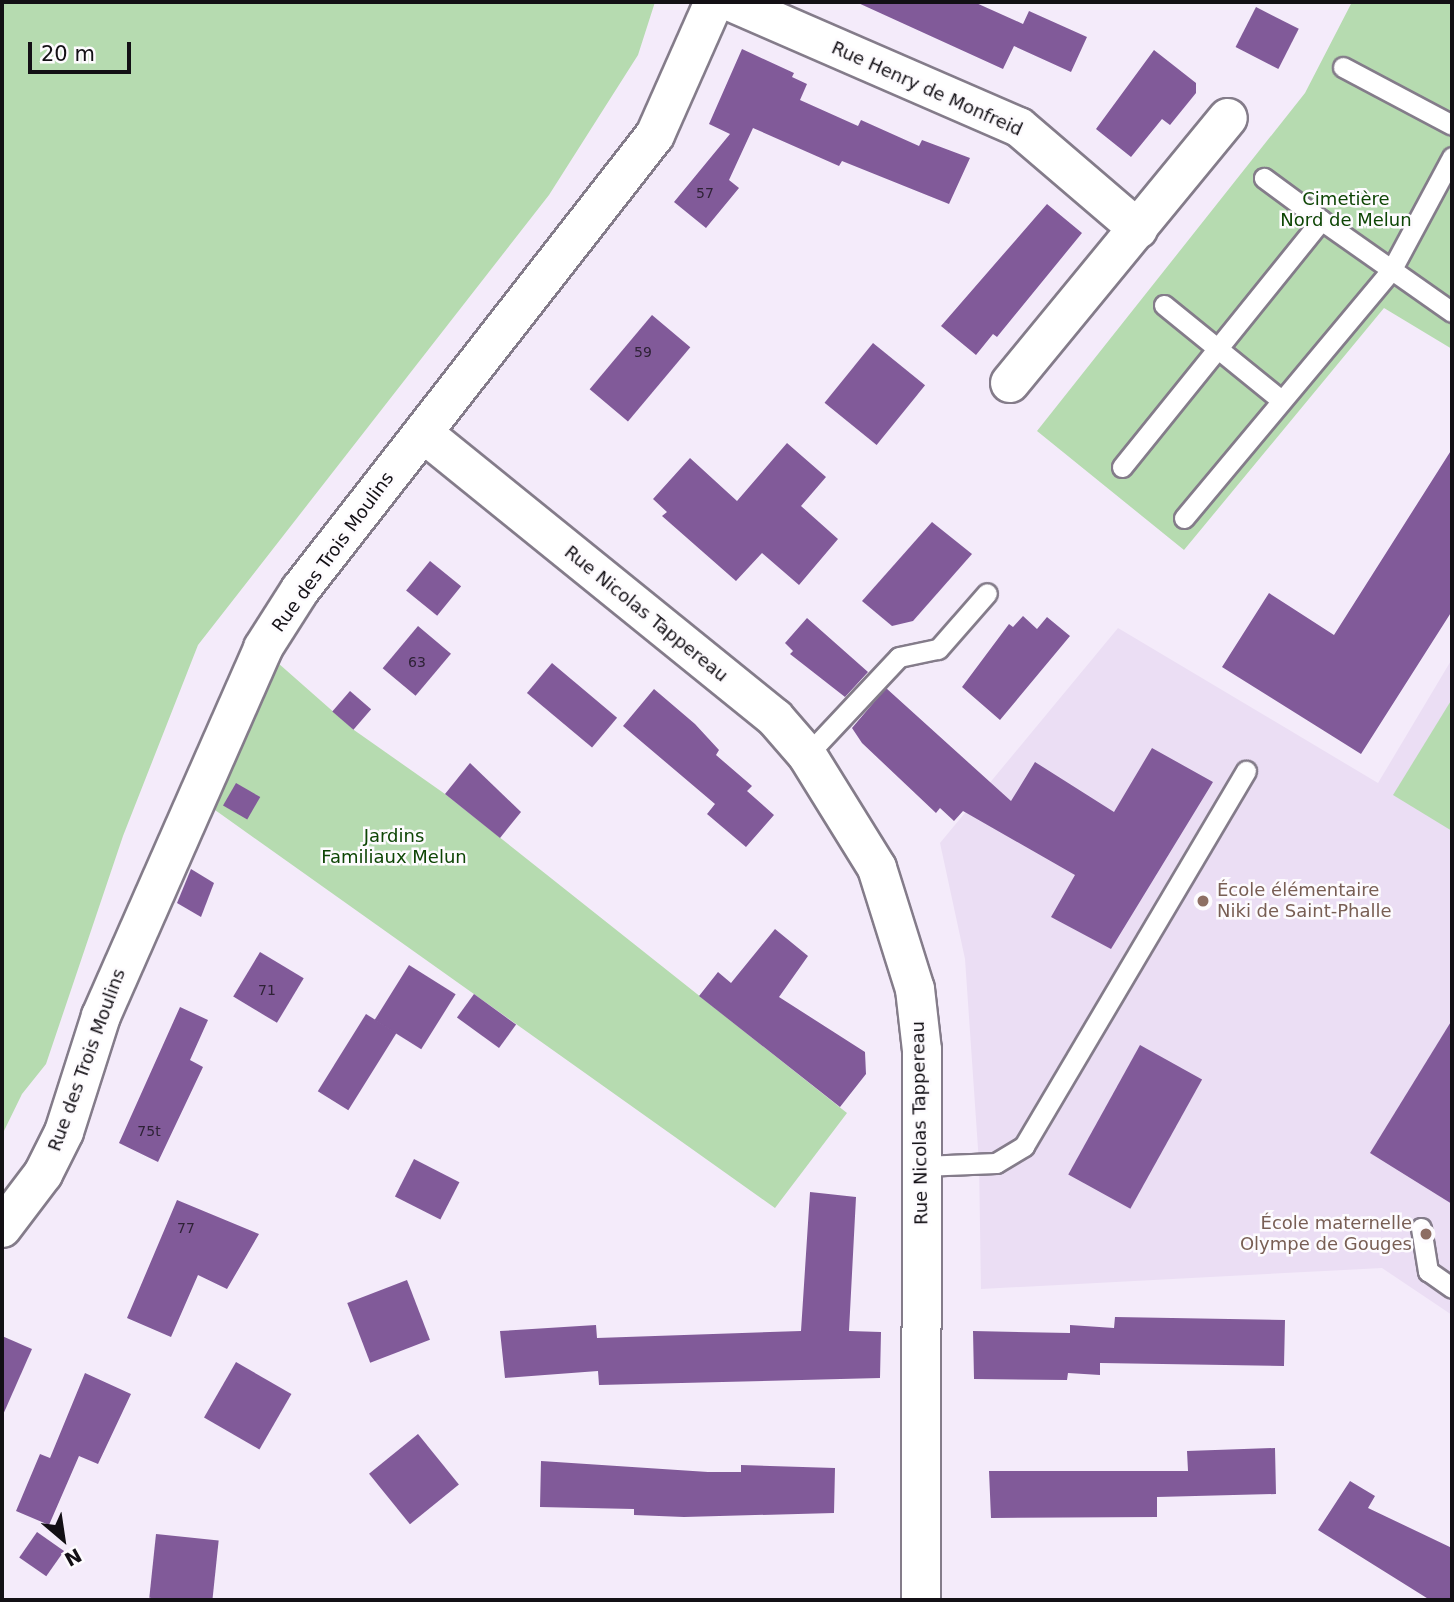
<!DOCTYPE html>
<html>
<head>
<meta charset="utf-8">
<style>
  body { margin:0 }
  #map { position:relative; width:1454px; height:1602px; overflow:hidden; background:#f4ebfa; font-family:"DejaVu Sans",sans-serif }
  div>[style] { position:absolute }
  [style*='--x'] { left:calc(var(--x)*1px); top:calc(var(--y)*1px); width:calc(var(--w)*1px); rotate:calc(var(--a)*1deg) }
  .built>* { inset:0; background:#ebdef4 }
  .green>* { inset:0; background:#b6dbb0 }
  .building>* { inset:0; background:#815a99; transform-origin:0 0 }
  .roads { filter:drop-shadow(2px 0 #847c8a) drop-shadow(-2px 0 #847c8a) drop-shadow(0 2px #847c8a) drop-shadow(0 -2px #847c8a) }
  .lane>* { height:19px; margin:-9.5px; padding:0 9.5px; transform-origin:9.5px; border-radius:9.5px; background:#fff }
  .street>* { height:38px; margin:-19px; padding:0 19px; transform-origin:19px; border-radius:19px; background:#fff }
  .dots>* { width:19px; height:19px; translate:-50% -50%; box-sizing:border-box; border:4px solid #fdfbfe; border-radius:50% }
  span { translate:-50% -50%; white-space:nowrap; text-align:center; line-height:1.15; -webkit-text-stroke:5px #fdfbfe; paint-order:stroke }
  .number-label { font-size:14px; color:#2e2236 }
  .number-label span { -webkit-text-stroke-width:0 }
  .street-label { font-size:18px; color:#131015 }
  .park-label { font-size:18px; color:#0d4504 }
  .education-label { font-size:18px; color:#785e54 }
  .left { translate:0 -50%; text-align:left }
  .right { translate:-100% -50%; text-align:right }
  .frame { position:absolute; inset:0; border:4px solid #131015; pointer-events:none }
  .north { position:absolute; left:28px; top:1504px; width:70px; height:70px; -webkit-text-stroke:5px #fdfbfe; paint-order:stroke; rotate:151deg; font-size:19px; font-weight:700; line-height:28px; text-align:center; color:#131015 }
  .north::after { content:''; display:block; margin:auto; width:24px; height:32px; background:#131015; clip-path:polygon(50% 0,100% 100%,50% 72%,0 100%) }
  .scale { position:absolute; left:28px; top:42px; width:103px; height:32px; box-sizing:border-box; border:4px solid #131015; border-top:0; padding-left:9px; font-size:21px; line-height:24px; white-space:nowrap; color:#131015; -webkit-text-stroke:5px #fdfbfe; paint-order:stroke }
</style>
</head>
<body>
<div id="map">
  <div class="built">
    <div style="clip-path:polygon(1118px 628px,1378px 783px,1452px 659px,1452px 1315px,1382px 1268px,981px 1289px,979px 1163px,965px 959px,940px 843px)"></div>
  </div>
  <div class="green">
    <div style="clip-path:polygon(2px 2px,655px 2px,638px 55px,549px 195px,198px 645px,123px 836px,46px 1064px,22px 1094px,2px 1135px)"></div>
    <div style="clip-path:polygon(1352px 2px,1452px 2px,1452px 349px,1384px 308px,1184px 550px,1037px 431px,1305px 93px)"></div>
    <div style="clip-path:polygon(278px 663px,354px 730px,445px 794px,847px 1113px,775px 1208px,215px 810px)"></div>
    <div style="clip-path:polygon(1452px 699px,1452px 831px,1393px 795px)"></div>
  </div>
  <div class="building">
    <div style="clip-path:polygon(856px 2px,974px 2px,1023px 24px,1029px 11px,1087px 37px,1071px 72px,1014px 46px,1003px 69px)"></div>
    <div style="left:1256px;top:7px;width:48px;height:45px;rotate:27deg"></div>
    <div style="clip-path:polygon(742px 49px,794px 73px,792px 77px,807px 84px,800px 100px,858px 126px,861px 120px,919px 146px,922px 140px,970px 158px,949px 204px,842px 161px,839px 166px,753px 128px,729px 180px,739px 188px,706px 228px,674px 202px,730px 134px,709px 124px)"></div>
    <div style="clip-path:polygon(1154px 50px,1196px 83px,1196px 93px,1170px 125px,1162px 119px,1131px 157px,1096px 129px)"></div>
    <div style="clip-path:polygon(1047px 204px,1082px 233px,997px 337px,993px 334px,976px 355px,941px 326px)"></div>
    <div style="left:652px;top:315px;width:50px;height:97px;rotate:40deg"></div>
    <div style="left:873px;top:343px;width:67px;height:77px;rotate:39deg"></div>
    <div style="clip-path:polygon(787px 443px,826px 477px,801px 506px,838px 539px,799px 585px,762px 553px,736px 581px,662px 516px,667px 512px,653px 499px,690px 458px,737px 501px)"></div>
    <div style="clip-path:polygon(1452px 449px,1452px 611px,1361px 754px,1222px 667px,1269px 593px,1334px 635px)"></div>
    <div style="clip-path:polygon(932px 522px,972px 554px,913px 621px,892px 626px,862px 601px)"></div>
    <div style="left:430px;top:561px;width:40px;height:38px;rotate:39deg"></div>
    <div style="clip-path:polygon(1023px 616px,1037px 629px,1047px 617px,1070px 636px,1000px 720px,962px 687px,1009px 624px,1013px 627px)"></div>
    <div style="clip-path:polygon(807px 618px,868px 672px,845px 697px,790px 654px,793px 651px,785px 643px)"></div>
    <div style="left:418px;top:626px;width:43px;height:55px;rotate:40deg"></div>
    <div style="left:552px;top:663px;width:85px;height:39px;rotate:40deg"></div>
    <div style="clip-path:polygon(886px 688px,1011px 801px,1035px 762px,1114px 812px,1152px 748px,1213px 782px,1111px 949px,1051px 917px,1075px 875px,963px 811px,954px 821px,940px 808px,936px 813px,862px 743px,852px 728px)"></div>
    <div style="clip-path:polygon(654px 689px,695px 724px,719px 750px,716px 755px,752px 786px,747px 791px,774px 815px,746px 847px,707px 814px,715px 804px,623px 726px)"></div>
    <div style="left:350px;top:691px;width:28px;height:27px;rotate:41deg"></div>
    <div style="clip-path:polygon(470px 763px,521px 812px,500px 838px,445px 794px)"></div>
    <div style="left:236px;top:783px;width:28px;height:26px;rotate:30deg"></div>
    <div style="clip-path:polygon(191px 869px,214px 883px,201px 917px,177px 903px)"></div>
    <div style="clip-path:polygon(775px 929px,808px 956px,779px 997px,865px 1052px,866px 1074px,840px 1107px,699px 996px,718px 972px,731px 983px)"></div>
    <div style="left:260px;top:952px;width:51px;height:52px;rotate:31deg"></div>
    <div style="left:409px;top:965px;width:55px;height:65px;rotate:32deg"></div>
    <div style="left:474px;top:994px;width:52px;height:29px;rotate:36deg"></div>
    <div style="clip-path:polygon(180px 1007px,208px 1020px,190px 1060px,203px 1067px,158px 1162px,119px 1143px)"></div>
    <div style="left:366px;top:1014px;width:36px;height:91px;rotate:32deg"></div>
    <div style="clip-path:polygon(1452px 1020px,1452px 1204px,1370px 1153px)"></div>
    <div style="left:1140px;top:1045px;width:71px;height:148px;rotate:29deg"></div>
    <div style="left:414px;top:1159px;width:51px;height:42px;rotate:27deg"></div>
    <div style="clip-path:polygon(810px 1192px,856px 1197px,849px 1331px,881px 1332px,880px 1378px,599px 1385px,598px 1371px,505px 1378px,500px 1331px,596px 1325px,597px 1338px,801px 1331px)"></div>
    <div style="clip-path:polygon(177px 1200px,259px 1234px,227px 1289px,198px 1275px,171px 1337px,127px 1318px)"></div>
    <div style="left:407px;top:1280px;width:64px;height:64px;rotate:69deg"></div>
    <div style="clip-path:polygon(1115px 1317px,1285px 1320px,1284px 1366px,1100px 1363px,1100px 1375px,1068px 1373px,1067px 1380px,974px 1379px,973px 1331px,1070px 1333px,1070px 1325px,1114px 1328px)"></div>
    <div style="clip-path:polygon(2px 1336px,32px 1349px,2px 1417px)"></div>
    <div style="left:236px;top:1362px;width:64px;height:64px;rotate:30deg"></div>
    <div style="clip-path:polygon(85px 1373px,131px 1394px,98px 1464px,79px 1456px,49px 1525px,16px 1511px,40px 1454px,50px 1458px)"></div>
    <div style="left:418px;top:1434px;width:65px;height:63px;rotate:51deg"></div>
    <div style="clip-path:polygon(1275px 1448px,1276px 1494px,1157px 1497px,1157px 1517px,991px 1518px,989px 1471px,1188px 1471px,1187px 1451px)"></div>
    <div style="clip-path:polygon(541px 1461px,708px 1472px,741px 1472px,741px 1465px,835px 1468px,834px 1513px,684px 1517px,634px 1515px,634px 1509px,540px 1507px)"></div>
    <div style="clip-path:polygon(1350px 1481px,1375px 1496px,1368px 1508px,1452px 1548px,1452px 1600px,1430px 1600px,1318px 1530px)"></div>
    <div style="left:37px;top:1532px;width:33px;height:31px;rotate:35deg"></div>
    <div style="left:156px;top:1534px;width:63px;height:64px;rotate:6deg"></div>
  </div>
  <div class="roads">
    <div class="lane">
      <div style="--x:1343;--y:67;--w:123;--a:28"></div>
      <div style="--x:1321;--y:220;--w:160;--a:35.1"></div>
      <div style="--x:1164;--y:305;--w:151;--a:39.1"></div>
      <div style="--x:1122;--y:467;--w:317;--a:-51.1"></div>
      <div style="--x:1321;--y:220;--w:71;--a:-143.6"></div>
      <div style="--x:1184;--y:518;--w:324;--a:-50.1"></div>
      <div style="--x:1392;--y:269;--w:127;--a:-61.8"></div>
      <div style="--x:807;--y:755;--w:134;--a:-46.8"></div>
      <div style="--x:899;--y:657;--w:40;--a:-12"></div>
      <div style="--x:938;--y:649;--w:74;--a:-48.8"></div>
      <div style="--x:922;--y:1166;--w:74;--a:-2.3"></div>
      <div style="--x:996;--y:1163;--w:33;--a:-31"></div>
      <div style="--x:1024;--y:1146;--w:436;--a:-59.4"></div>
      <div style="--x:1421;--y:1228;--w:44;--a:80.8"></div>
      <div style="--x:1428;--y:1271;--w:29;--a:35"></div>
    </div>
    <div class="street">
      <div style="--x:731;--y:2;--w:314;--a:23.5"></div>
      <div style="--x:1019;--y:127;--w:157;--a:40.6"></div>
      <div style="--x:1010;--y:383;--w:343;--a:-50.6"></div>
      <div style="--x:423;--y:433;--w:453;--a:39"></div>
      <div style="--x:775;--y:718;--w:49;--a:49.1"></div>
      <div style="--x:807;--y:755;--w:133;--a:58.2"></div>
      <div style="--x:877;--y:868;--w:127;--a:72.6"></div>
      <div style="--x:915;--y:989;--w:61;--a:83.5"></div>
      <div style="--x:922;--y:1050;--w:550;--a:90.1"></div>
      <div style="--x:2;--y:1228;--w:68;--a:-52.8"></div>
      <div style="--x:43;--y:1174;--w:47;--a:-63.4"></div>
      <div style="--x:64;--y:1132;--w:122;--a:-72.3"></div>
      <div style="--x:101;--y:1016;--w:402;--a:-66.2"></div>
      <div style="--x:263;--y:648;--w:69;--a:-57.5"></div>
      <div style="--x:300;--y:590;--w:577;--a:-52.04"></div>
      <div style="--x:655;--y:135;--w:145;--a:-66.1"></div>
    </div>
  </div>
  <div class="dots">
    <div style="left:1203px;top:901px;background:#8d6e63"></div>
    <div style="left:1426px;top:1234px;background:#8d6e63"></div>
  </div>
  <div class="number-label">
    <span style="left:705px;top:193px">57</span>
    <span style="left:643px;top:352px">59</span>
    <span style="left:417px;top:662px">63</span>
    <span style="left:267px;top:990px">71</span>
    <span style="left:149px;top:1131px">75t</span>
    <span style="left:186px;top:1228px">77</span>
  </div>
  <div class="street-label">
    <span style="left:927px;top:89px;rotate:24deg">Rue Henry de Monfreid</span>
    <span style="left:333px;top:552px;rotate:-54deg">Rue des Trois Moulins</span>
    <span style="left:646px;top:614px;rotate:39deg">Rue Nicolas Tappereau</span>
    <span style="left:87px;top:1060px;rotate:-70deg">Rue des Trois Moulins</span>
    <span style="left:920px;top:1123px;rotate:-91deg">Rue Nicolas Tappereau</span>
  </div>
  <div class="park-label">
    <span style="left:1346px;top:210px">Cimetière<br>Nord de Melun</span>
    <span style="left:394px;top:847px">Jardins<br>Familiaux Melun</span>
  </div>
  <div class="education-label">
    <span class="left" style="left:1217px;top:901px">École élémentaire<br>Niki de Saint-Phalle</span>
    <span class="right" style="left:1412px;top:1234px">École maternelle<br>Olympe de Gouges</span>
  </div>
  <div class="frame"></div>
  <div class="north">N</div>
  <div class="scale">20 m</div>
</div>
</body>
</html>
